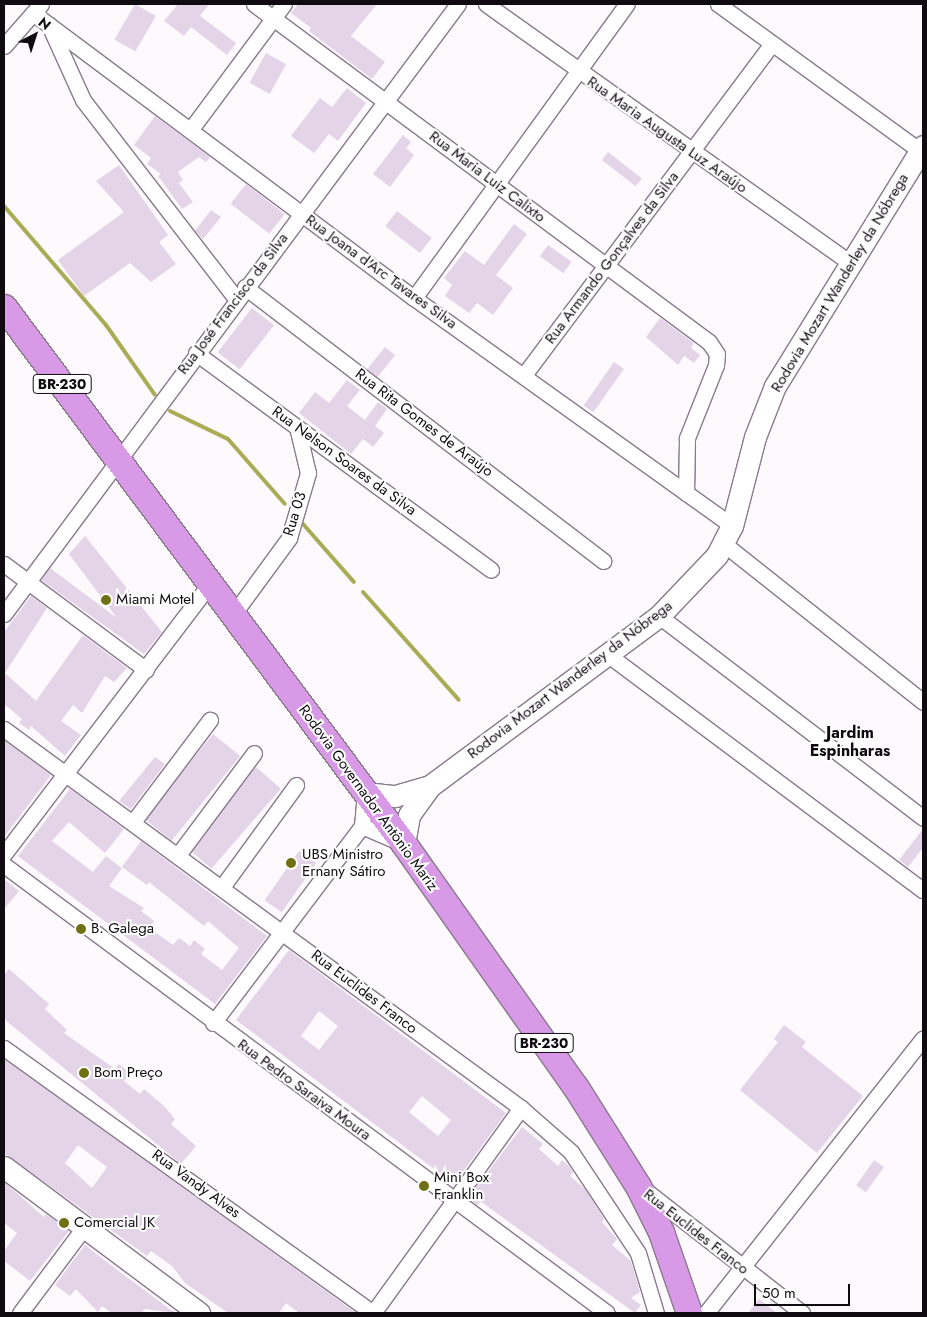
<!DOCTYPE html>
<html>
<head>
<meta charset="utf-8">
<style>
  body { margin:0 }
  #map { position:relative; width:927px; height:1317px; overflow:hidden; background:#fdf9fd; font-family:Jost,sans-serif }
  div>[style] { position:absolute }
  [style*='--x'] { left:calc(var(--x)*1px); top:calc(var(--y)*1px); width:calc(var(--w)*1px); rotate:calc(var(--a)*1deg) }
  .stream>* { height:4px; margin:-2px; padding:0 2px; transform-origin:2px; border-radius:2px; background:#aaac55 }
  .building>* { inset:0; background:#e4d4e8; transform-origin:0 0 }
  .roads { filter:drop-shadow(1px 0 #897a8c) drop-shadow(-1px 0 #897a8c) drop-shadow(0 1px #897a8c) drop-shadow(0 -1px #897a8c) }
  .minor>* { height:15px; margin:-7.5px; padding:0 7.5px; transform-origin:7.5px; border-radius:7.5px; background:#fff }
  .secondary>* { height:21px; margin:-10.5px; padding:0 10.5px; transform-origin:10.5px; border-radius:10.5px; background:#fff }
  .trunk>* { height:25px; margin:-12.5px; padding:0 12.5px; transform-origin:12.5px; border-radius:12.5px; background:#d89ae6 }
  .dots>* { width:14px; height:14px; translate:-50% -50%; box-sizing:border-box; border:2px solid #fff; border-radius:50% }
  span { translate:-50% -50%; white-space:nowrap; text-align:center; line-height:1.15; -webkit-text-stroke:4px #fff; paint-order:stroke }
  .shield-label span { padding:1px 4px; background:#fff; border:1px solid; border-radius:4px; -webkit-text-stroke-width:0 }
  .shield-label { font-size:14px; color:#100b11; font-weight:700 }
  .street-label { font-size:15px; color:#100b11 }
  .poi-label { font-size:15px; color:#100b11 }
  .left { translate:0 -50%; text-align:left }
  .neighbourhood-label { font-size:16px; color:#100b11; font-weight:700 }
  .frame { position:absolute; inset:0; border:5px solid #100b11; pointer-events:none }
  .north { position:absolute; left:10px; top:10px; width:50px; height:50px; -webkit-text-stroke:4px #fff; paint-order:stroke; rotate:40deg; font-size:14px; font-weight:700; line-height:20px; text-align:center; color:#100b11 }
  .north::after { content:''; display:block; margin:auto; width:18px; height:22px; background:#100b11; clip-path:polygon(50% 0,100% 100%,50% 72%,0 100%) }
  .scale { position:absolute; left:754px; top:1284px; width:96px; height:22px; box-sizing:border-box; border:2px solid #100b11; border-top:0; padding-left:6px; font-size:15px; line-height:18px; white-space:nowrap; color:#100b11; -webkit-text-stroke:4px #fff; paint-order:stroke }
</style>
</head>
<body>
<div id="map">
  <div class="stream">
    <div style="--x:4;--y:206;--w:157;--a:49.4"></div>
    <div style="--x:106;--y:325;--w:85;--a:55"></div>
    <div style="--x:170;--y:411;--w:64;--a:25.8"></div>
    <div style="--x:228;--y:439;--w:86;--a:48.8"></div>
    <div style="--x:303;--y:524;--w:77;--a:48.7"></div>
    <div style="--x:363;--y:592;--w:144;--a:48.4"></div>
  </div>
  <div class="building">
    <div style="left:135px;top:4px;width:24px;height:41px;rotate:30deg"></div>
    <div style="clip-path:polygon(178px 4px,209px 4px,200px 16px,236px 43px,227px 55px,191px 27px,184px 36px,164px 21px)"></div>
    <div style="clip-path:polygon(298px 4px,377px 4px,351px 36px,385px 62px,372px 79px,309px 31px,311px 28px,291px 13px)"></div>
    <div style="left:266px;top:53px;width:23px;height:34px;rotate:29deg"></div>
    <div style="clip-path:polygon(347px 88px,366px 103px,338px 141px,329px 134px,314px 153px,291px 136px,320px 98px,332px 107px)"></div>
    <div style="clip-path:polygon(155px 116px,210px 157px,206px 162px,199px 157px,178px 172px,183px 180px,179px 183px,193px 202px,182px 209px,158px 176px,161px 174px,147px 164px,151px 158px,134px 145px)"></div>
    <div style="clip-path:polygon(403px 135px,411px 142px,406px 148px,414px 155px,390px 187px,373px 174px)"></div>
    <div style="left:608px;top:152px;width:43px;height:10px;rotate:38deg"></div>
    <div style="clip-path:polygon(119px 165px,168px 235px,159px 242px,176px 264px,151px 282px,130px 263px,84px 296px,58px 260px,124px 212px,96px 181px)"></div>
    <div style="left:246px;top:184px;width:49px;height:25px;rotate:38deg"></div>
    <div style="clip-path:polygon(211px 210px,221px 217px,203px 239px,195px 231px)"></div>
    <div style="left:397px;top:211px;width:44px;height:19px;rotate:38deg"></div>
    <div style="clip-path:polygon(514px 224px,527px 234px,496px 275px,513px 288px,493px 315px,477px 303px,469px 313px,445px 296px,452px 285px,444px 278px,465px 251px,484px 265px)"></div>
    <div style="left:548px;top:245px;width:29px;height:14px;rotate:36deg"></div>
    <div style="left:252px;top:308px;width:28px;height:56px;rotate:38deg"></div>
    <div style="clip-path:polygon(660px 318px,694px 343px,691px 348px,700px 355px,694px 363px,684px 356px,678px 365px,646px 337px)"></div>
    <div style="left:385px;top:347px;width:13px;height:28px;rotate:39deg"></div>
    <div style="left:614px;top:362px;width:12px;height:53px;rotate:35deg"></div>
    <div style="clip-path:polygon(347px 380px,360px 390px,347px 406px,365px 420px,378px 402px,387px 409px,375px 426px,384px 433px,373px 447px,363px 439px,351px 454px,299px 413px,315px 392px,329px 403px)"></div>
    <div style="clip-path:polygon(85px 536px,162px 632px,144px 654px,41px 580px,50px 568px,117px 618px,69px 554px)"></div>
    <div style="clip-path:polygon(31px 596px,47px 608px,5px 673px,36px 701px,83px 635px,127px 668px,114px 682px,105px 676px,82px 713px,73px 705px,61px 721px,81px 735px,65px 756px,31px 726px,29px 730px,19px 723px,22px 719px,4px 704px,4px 632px)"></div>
    <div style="left:213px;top:734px;width:35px;height:109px;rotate:39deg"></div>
    <div style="clip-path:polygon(4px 740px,51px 775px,4px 837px)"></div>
    <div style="clip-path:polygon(155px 757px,165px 764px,131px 809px,119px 801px)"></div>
    <div style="left:256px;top:767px;width:33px;height:106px;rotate:41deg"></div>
    <div style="clip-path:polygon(70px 789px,124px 829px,105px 853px,69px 822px,52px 841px,93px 872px,106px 856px,122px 868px,109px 886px,144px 908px,141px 911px,154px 921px,149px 928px,173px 945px,179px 938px,190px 946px,194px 940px,205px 949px,201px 954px,222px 970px,239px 948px,208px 921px,204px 926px,149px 882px,147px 885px,122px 867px,141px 841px,267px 936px,215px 1004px,18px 856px)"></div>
    <div style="clip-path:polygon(923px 829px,923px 848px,908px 867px,899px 860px)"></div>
    <div style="left:299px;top:851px;width:21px;height:60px;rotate:35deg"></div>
    <div style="clip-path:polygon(4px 879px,19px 891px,4px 909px)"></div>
    <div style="clip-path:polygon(evenodd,289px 950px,506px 1113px,454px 1184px,236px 1020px,289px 950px,319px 1011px,338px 1026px,319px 1050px,301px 1036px,319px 1011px,289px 950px,422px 1096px,451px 1120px,438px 1136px,409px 1112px,422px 1096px)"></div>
    <div style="clip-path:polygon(9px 969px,49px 1004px,45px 1009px,67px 1030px,64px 1033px,115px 1069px,119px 1064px,131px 1074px,124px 1081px,140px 1094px,144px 1089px,164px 1106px,175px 1119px,171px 1124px,196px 1146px,181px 1164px,4px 1019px,4px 975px)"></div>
    <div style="clip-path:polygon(784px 1025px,806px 1042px,802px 1047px,863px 1096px,817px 1153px,740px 1090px,778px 1042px,774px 1039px)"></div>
    <div style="clip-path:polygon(evenodd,4px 1059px,294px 1268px,356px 1313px,299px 1313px,286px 1303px,279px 1313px,228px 1313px,185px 1283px,172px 1266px,151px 1251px,147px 1256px,4px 1153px,4px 1059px,78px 1145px,107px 1167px,92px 1188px,65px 1163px,78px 1145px)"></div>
    <div style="clip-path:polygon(522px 1127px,543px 1144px,539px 1149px,558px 1166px,562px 1160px,569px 1166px,573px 1172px,570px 1176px,585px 1189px,604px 1219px,602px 1222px,617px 1239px,612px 1245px,631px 1261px,640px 1292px,631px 1298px,641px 1305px,635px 1313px,480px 1201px,477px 1205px,468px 1198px)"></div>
    <div style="left:874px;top:1160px;width:12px;height:31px;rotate:35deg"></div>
    <div style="clip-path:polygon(4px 1182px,44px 1217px,46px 1214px,69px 1231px,30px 1281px,4px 1261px,4px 1251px,17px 1233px,4px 1223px)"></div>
    <div style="clip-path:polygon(85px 1245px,108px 1263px,175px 1313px,145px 1309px,141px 1313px,112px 1313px,102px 1306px,98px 1312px,76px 1289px,70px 1296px,55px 1285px)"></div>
    <div style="clip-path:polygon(759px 1299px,777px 1313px,748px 1313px)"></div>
  </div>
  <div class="roads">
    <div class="minor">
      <div style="--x:254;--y:4;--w:567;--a:36.61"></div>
      <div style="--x:709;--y:342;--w:14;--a:56"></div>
      <div style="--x:717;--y:354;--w:11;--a:95"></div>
      <div style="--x:716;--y:365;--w:79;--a:111.7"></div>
      <div style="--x:687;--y:438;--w:55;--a:91"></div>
      <div style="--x:486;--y:4;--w:447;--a:35.4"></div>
      <div style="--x:718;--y:4;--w:250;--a:36"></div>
      <div style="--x:33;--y:13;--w:476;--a:36.8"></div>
      <div style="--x:414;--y:298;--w:391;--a:35.6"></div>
      <div style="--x:49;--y:25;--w:82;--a:65.6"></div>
      <div style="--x:83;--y:100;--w:251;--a:52.4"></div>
      <div style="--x:4;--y:46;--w:56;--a:-48.6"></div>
      <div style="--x:191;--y:129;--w:156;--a:-53.4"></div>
      <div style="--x:245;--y:287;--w:451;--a:37.4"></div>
      <div style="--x:414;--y:298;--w:363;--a:-54.1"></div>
      <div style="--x:196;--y:353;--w:366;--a:36.3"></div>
      <div style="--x:524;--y:375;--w:414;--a:-53.2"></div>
      <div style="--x:724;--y:544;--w:254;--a:38.4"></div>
      <div style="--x:4;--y:564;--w:177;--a:36.7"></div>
      <div style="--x:4;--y:614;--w:760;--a:-53.34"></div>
      <div style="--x:232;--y:616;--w:97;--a:-53.8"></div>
      <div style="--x:289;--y:538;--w:68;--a:-73.7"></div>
      <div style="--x:308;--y:473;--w:47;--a:-103.4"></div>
      <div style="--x:659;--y:616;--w:332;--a:37.4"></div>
      <div style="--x:607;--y:654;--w:394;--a:36.8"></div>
      <div style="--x:4;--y:729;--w:641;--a:36.24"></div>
      <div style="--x:521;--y:1108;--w:67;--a:41.3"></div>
      <div style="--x:571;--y:1152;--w:121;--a:56.4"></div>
      <div style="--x:638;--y:1253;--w:63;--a:73.3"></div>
      <div style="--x:133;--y:822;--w:128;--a:-53"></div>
      <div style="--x:362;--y:826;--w:40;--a:23.4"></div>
      <div style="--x:4;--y:854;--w:338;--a:-52.7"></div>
      <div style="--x:178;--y:855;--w:127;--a:-53.3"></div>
      <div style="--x:4;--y:865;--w:751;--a:36.61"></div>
      <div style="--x:222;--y:887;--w:126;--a:-54"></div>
      <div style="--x:213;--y:1023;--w:247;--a:-52.9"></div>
      <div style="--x:362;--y:826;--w:33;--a:-85"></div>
      <div style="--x:4;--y:1048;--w:454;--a:35.7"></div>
      <div style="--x:646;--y:1191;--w:198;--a:38"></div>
      <div style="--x:20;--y:1313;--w:109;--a:-53.2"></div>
      <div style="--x:373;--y:1313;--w:253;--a:-54.2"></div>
      <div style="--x:706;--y:1313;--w:350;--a:-51.7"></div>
    </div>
    <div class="secondary">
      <div style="--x:365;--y:793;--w:30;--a:6"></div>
      <div style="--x:395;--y:796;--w:36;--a:-16"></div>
      <div style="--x:404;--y:844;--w:29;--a:-80"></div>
      <div style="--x:409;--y:815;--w:36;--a:-54"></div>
      <div style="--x:430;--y:786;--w:285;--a:-36.6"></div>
      <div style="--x:659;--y:616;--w:84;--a:-46.4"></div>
      <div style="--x:717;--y:555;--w:33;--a:-63"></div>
      <div style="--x:732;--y:526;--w:92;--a:-75.5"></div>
      <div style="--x:755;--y:437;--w:55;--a:-68.6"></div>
      <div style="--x:775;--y:386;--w:282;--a:-58.3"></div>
      <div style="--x:4;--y:1167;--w:244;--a:36.8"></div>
    </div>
    <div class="trunk">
      <div style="--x:4;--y:307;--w:670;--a:53.32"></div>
      <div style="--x:404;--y:844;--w:296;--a:54.8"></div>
      <div style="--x:575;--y:1086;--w:118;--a:57.8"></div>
      <div style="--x:638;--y:1186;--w:51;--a:63.4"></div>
      <div style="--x:661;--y:1232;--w:86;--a:70.9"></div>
    </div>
  </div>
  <div class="dots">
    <div style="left:106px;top:600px;background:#6f7013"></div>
    <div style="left:291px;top:863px;background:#6f7013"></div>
    <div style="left:81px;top:929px;background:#6f7013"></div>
    <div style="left:84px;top:1073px;background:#6f7013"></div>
    <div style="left:424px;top:1186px;background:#6f7013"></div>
    <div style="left:64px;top:1223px;background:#6f7013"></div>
  </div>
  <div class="shield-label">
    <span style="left:62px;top:384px">BR-230</span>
    <span style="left:544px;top:1043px">BR-230</span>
  </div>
  <div class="street-label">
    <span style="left:667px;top:135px;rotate:35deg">Rua Maria Augusta Luz Araújo</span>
    <span style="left:487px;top:177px;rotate:37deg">Rua Maria Luiz Calixto</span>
    <span style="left:612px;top:258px;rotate:-53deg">Rua Armando Gonçalves da Silva</span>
    <span style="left:381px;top:272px;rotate:36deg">Rua Joana d'Arc Tavares Silva</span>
    <span style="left:840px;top:283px;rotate:-59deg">Rodovia Mozart Wanderley da Nóbrega</span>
    <span style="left:233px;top:304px;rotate:-53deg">Rua José Francisco da Silva</span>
    <span style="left:424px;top:423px;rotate:37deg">Rua Rita Gomes de Araújo</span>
    <span style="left:344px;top:461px;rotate:36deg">Rua Nelson Soares da Silva</span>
    <span style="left:295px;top:514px;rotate:-73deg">Rua 03</span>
    <span style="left:570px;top:680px;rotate:-37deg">Rodovia Mozart Wanderley da Nóbrega</span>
    <span style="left:368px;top:798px;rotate:54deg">Rodovia Governador Antônio Mariz</span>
    <span style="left:364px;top:992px;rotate:37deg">Rua Euclides Franco</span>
    <span style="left:304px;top:1090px;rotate:36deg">Rua Pedro Saraiva Moura</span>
    <span style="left:196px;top:1184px;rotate:36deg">Rua Vandy Alves</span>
    <span style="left:696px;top:1232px;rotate:38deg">Rua Euclides Franco</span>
  </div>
  <div class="poi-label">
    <span class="left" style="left:116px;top:600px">Miami Motel</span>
    <span class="left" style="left:302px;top:863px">UBS Ministro<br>Ernany Sátiro</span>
    <span class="left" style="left:91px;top:929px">B. Galega</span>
    <span class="left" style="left:94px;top:1073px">Bom Preço</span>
    <span class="left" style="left:434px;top:1186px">Mini Box<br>Franklin</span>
    <span class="left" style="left:74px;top:1223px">Comercial JK</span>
  </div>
  <div class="neighbourhood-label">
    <span style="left:850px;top:742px">Jardim<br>Espinharas</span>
  </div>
  <div class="frame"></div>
  <div class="north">N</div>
  <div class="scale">50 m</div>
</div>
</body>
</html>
